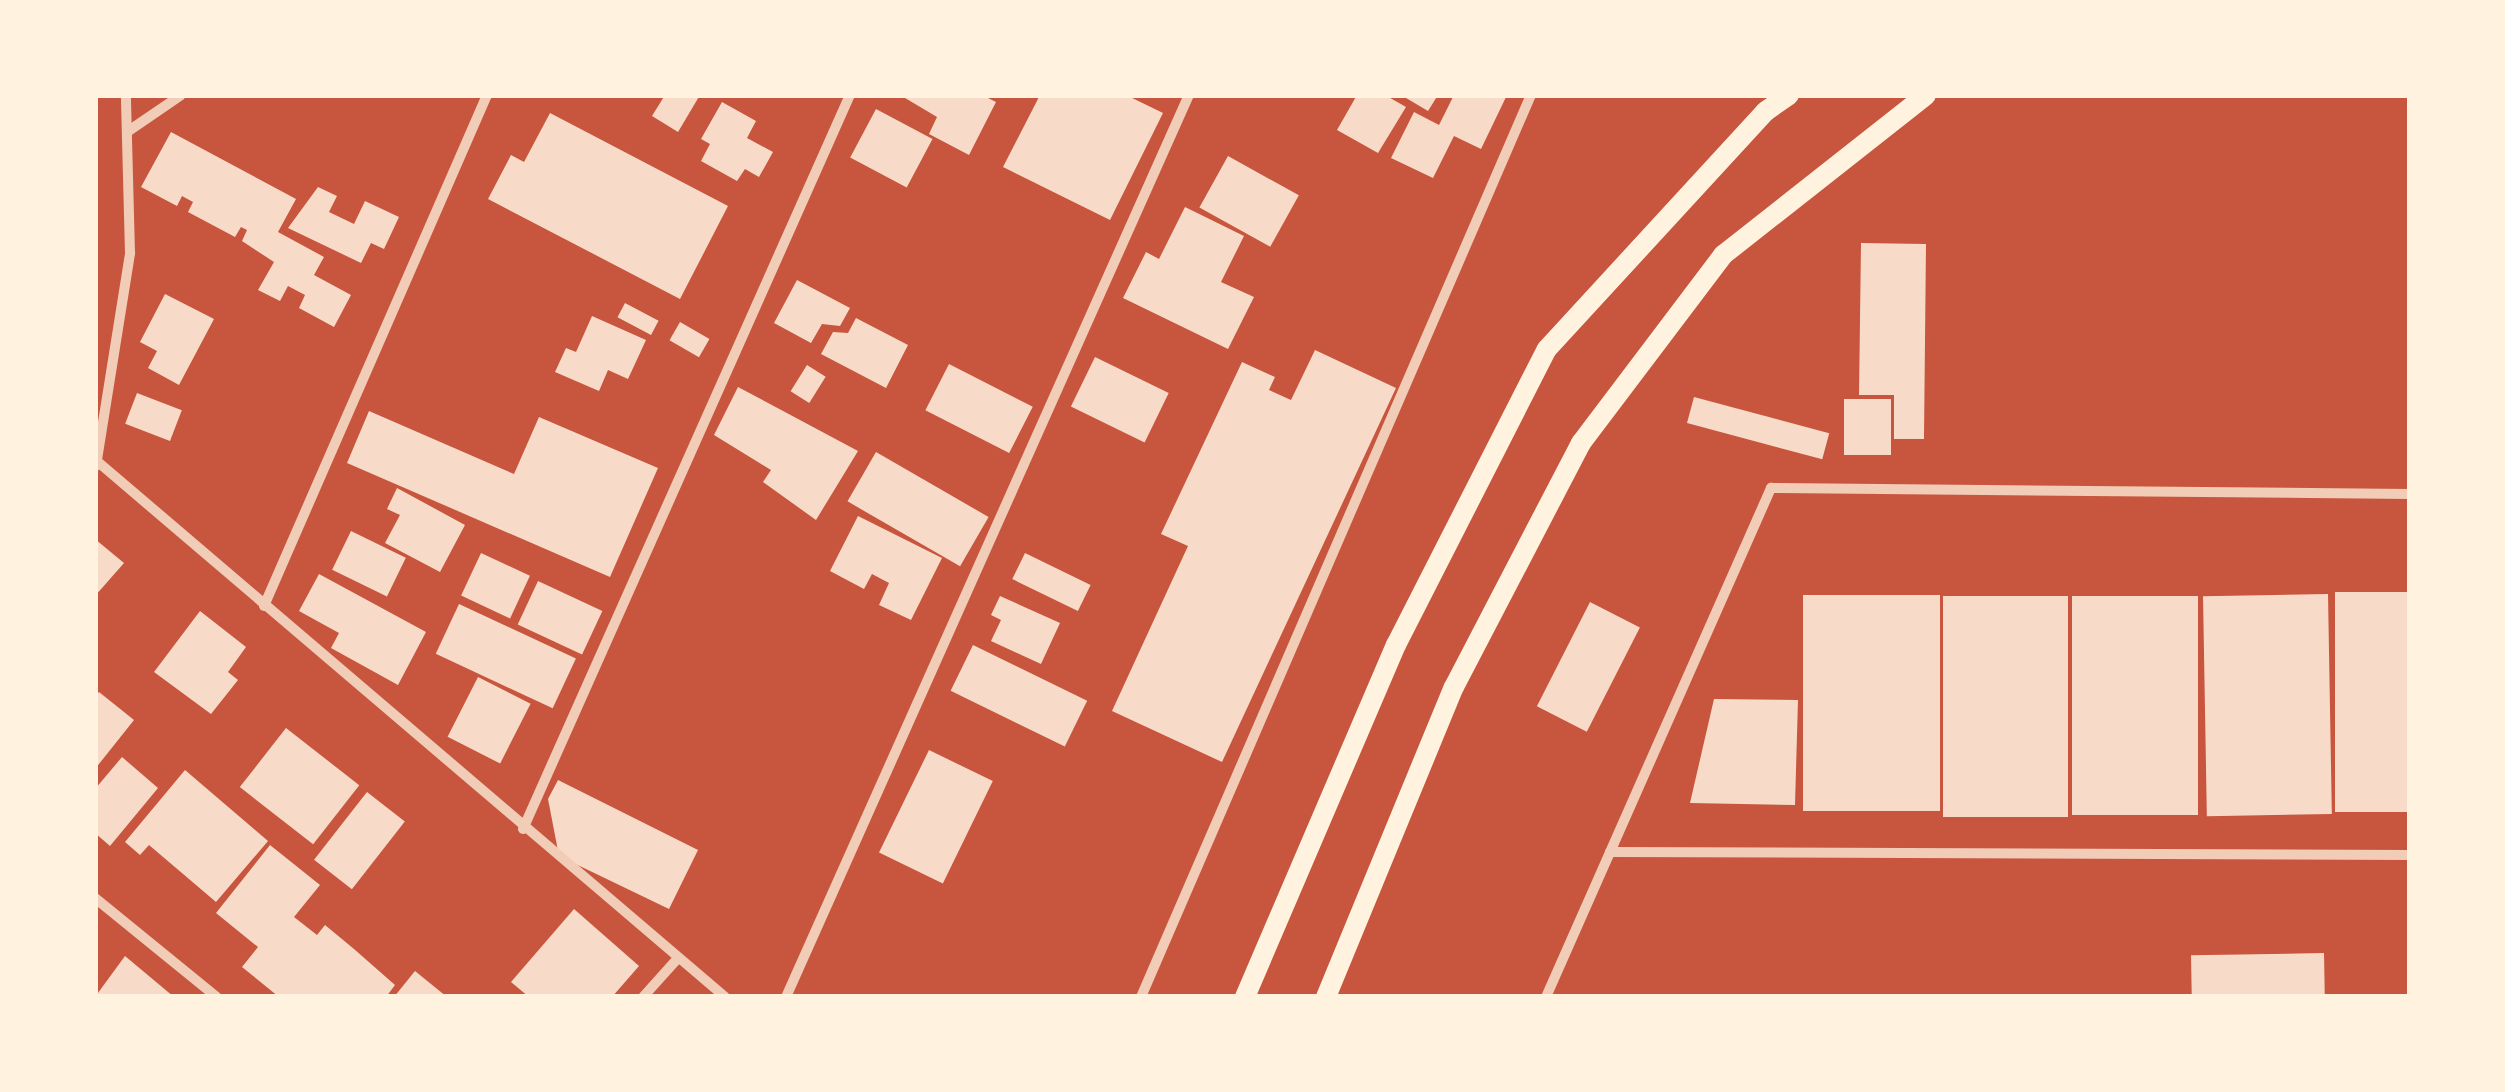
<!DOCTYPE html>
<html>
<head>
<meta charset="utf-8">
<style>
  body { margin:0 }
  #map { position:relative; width:2505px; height:1092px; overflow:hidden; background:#c8553d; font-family:"Titillium Web",sans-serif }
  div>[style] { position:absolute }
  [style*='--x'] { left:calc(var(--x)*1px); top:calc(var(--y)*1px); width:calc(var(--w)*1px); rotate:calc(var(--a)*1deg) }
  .building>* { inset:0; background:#f7dbc8; transform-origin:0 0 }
  .minor>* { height:10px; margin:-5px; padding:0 5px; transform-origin:5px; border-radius:5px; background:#f1ccb7 }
  .secondary>* { height:20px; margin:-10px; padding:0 10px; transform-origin:10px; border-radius:10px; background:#fff3e0 }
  span { translate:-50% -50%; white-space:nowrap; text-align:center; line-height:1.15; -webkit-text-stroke:8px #fff3e0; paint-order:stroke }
  .frame { position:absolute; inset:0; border:98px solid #fff3e0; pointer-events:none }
</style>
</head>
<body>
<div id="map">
  <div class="building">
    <div style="clip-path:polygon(665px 95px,700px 95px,678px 132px,652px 116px)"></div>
    <div style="clip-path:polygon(900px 95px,982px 95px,996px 102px,969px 155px,929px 134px,937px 117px)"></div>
    <div style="clip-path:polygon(1040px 95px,1126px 95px,1163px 113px,1110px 220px,1003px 167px)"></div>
    <div style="clip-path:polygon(1357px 95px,1385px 95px,1406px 107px,1378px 153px,1337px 130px)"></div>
    <div style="clip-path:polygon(1401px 95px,1438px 95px,1428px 111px)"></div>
    <div style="clip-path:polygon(1454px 95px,1507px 95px,1481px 149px,1454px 136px,1433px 178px,1391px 158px,1414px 112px,1439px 125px)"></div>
    <div style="clip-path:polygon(722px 102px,756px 121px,747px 138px,773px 152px,759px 177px,745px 169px,737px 181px,701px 161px,710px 144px,701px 139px)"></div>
    <div style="left:876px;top:109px;width:64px;height:55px;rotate:28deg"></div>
    <div style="clip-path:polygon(550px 113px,728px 206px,680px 299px,488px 199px,511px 155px,524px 162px)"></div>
    <div style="clip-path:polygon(171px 132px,296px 199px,278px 232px,324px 257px,314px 275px,351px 295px,334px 327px,299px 308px,305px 295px,288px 286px,280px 301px,258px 290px,274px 262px,242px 241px,247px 230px,241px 227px,235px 237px,188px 212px,193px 202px,182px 196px,177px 206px,141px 187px)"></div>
    <div style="left:1228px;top:156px;width:81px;height:59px;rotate:29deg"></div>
    <div style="clip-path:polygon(318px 187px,337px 196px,329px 212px,354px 224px,365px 201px,399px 217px,384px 249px,371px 243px,361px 263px,288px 228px)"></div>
    <div style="clip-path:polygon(1185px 207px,1244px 236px,1221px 282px,1254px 297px,1228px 349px,1123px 298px,1146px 252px,1159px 259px)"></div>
    <div style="clip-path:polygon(1861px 243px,1926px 244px,1924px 439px,1894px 439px,1894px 395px,1859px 395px)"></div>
    <div style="clip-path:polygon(797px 280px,850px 308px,840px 326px,822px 324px,811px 343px,774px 323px)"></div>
    <div style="clip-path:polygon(165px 294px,214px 319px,179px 385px,148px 368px,157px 351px,140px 342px)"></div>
    <div style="left:625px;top:303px;width:38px;height:16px;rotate:28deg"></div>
    <div style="clip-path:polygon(592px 316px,646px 340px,628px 379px,608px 370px,599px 391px,555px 372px,566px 348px,576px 352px)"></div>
    <div style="clip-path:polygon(856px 318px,908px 345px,886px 388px,821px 354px,833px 332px,848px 333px)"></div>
    <div style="left:680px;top:322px;width:34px;height:21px;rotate:30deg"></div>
    <div style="clip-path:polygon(1315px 350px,1396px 388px,1222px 762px,1112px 711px,1188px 546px,1161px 534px,1242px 362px,1275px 377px,1269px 390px,1291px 400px)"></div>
    <div style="left:1095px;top:357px;width:82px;height:55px;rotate:26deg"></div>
    <div style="left:949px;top:364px;width:94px;height:52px;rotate:27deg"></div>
    <div style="left:807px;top:365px;width:22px;height:31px;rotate:32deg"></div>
    <div style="clip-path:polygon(738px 387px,858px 451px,816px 520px,763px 482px,771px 470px,714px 435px)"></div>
    <div style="left:137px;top:393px;width:48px;height:33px;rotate:21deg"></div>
    <div style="left:1694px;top:397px;width:140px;height:27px;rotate:15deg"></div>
    <div style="left:1844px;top:399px;width:47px;height:56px"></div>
    <div style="clip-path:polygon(369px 411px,514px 474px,539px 417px,658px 468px,610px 577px,347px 463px)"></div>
    <div style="left:876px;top:452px;width:130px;height:57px;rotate:30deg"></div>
    <div style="clip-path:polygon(397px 488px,465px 525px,440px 572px,385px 543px,400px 515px,387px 509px)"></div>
    <div style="clip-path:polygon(858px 516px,942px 558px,911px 620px,879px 605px,889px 583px,872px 574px,864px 589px,830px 571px)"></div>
    <div style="left:351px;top:531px;width:61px;height:43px;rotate:26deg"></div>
    <div style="clip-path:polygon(95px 539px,124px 563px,95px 596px)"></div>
    <div style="left:481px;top:553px;width:54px;height:47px;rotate:25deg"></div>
    <div style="left:1025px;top:553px;width:73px;height:29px;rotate:26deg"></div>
    <div style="clip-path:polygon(319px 574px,426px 632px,398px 685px,331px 648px,339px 633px,299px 611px)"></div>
    <div style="left:538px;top:581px;width:71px;height:48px;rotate:25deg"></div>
    <div style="left:2410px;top:592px;width:220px;height:75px;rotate:90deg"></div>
    <div style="left:2328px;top:594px;width:220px;height:125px;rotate:89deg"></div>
    <div style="left:1940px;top:595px;width:216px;height:137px;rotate:90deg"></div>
    <div style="clip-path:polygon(1000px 596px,1060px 623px,1041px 664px,991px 641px,1001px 620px,991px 615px)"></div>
    <div style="left:2068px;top:596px;width:221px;height:125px;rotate:90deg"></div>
    <div style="left:2198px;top:596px;width:219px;height:126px;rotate:90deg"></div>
    <div style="left:1590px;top:602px;width:56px;height:117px;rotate:27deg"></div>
    <div style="left:459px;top:604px;width:129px;height:55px;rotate:25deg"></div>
    <div style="clip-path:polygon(200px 611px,246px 647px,228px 672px,238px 680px,211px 714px,154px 672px)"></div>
    <div style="left:973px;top:645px;width:127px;height:51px;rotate:26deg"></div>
    <div style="left:478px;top:677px;width:59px;height:67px;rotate:27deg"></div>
    <div style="clip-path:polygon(99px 692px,134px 720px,95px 769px,95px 697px)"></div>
    <div style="clip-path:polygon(1714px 699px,1798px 700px,1795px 805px,1690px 803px)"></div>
    <div style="left:286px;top:728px;width:93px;height:75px;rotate:38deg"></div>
    <div style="left:929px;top:750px;width:71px;height:114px;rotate:26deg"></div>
    <div style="clip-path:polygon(122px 757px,158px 788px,110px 846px,95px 833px,95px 789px)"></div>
    <div style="clip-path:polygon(185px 770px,268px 841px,216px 902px,149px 845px,140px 855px,125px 842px)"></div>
    <div style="clip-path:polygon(558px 780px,698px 850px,669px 909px,559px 856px,548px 799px)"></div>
    <div style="left:367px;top:792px;width:48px;height:86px;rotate:38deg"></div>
    <div style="clip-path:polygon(270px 845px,320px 885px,294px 917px,317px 935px,325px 925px,354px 949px,395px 985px,386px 997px,279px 997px,242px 967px,258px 947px,216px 913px)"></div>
    <div style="clip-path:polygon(574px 909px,639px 966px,612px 997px,529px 997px,511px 982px)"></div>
    <div style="left:2324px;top:953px;width:44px;height:133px;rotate:89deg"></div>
    <div style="clip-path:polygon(125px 956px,174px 997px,95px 997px)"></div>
    <div style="clip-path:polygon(415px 971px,447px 997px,394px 997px)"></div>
  </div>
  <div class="minor">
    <div style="--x:127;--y:132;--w:65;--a:-34.4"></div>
    <div style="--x:98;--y:462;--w:824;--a:40.47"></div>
    <div style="--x:96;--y:466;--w:216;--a:-80.9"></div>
    <div style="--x:130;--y:253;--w:158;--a:-91.5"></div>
    <div style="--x:264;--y:606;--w:558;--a:-66.42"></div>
    <div style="--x:523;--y:829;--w:804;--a:-65.99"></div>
    <div style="--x:1610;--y:852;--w:800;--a:0.21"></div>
    <div style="--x:95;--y:898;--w:157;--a:39.1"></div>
    <div style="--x:643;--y:997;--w:52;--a:-48.1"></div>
    <div style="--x:786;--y:997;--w:988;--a:-65.93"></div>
    <div style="--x:1141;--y:997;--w:983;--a:-66.62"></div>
    <div style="--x:1546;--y:997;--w:557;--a:-66.15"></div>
    <div style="--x:1771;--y:488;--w:639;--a:0.54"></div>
  </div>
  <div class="secondary">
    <div style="--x:1245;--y:997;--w:383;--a:-66.8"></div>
    <div style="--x:1396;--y:645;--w:332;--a:-63"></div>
    <div style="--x:1547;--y:349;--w:323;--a:-47.4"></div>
    <div style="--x:1766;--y:111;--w:28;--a:-35"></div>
    <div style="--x:1326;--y:997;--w:335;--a:-67.6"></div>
    <div style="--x:1454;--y:687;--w:275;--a:-62.5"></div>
    <div style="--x:1581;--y:443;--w:236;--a:-52.9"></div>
    <div style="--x:1723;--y:255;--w:258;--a:-38.2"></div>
  </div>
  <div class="frame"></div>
</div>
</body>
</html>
